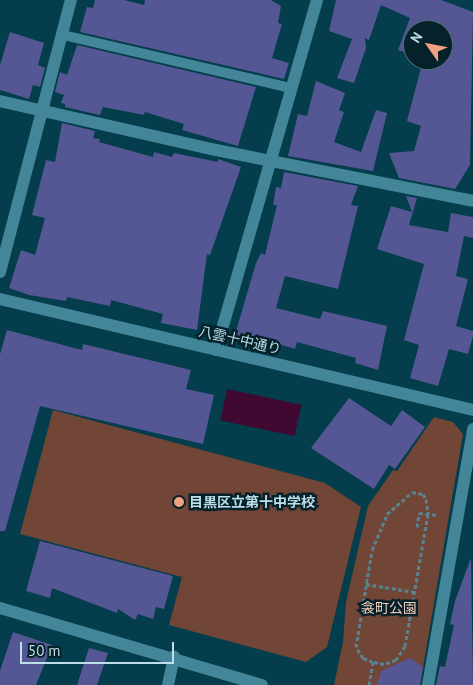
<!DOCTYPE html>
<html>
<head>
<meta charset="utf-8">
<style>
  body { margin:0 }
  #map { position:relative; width:473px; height:685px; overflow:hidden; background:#043d4b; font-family:"PT Sans","Noto Sans JP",sans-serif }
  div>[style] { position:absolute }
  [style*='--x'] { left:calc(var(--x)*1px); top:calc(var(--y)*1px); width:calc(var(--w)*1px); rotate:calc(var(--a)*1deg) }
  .green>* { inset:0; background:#714637 }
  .water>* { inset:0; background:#400932; transform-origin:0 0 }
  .building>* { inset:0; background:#545793 }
  .path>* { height:3px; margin-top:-1.5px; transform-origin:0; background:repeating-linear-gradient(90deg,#568491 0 4px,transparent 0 6.5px) }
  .lane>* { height:10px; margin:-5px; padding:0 5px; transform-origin:5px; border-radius:5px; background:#438599 }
  .street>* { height:12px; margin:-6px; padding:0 6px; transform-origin:6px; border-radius:6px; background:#438599 }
  .dots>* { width:14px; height:14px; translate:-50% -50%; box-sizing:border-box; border:2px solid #05222a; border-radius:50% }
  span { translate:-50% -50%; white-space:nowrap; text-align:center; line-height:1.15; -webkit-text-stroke:5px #05222a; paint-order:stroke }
  .street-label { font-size:14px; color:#bedee9 }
  .poi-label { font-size:14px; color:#bedee9; font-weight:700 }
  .left { translate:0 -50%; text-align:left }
  .park-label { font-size:14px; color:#f4cbbc }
  .north { position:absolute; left:403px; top:20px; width:50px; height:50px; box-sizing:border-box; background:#05222a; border:1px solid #4f6d76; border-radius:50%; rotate:303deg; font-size:14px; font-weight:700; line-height:20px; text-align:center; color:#bedee9 }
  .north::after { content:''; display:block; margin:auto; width:18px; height:22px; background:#f3a082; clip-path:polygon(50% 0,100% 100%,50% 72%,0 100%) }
  .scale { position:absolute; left:20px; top:642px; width:154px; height:22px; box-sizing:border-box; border:2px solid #bedee9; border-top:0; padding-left:6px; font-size:15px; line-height:18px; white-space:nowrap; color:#bedee9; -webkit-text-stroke:4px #05222a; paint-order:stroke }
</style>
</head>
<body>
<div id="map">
  <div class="green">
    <div style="clip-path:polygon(53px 410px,325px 483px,361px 507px,327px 647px,306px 662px,169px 625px,182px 577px,20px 534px)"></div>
    <div style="clip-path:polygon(434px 417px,453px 422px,463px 434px,420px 685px,334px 685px,343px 642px,346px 602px,368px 506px,393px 470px,397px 471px)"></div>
  </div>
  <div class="water">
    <div style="left:227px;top:389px;width:76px;height:32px;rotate:12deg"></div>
  </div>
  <div class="building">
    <div style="clip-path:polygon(95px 0,124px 0,144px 5px,145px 0,271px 0,281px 6px,278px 23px,282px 24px,272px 58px,289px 63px,284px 79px,80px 32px,87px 7px,93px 8px)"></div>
    <div style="clip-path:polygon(336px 0,441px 0,473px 12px,470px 165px,455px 189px,399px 178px,389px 153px,414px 151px,421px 126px,407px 121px,423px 60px,443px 60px,443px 30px,413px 30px,413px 55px,398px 50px,410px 18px,381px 5px,369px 40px,365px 38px,366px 48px,354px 83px,337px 78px,352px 39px,329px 31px)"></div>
    <div style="clip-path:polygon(10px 32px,44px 43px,38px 65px,45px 68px,40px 87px,33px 85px,29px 99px,0 90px,0 65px)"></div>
    <div style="clip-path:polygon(77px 45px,256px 87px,238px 146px,182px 130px,184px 124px,145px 112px,144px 115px,103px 107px,100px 115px,65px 107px,65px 104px,61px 103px,64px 95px,55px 92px,60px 72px,67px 75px)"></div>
    <div style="clip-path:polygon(316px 81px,345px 93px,339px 110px,344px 112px,334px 142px,361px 152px,376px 110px,387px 113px,373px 171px,288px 156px,298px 114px,307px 116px)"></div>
    <div style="clip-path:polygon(62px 123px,95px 131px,93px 138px,100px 139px,99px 142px,153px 157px,154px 152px,172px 157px,174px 153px,218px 162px,218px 159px,241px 167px,210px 255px,207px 254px,197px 330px,161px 323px,163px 314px,111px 300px,110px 306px,67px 297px,66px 301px,29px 295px,9px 288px,21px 250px,35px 255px,45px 218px,32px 215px,46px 160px,55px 162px)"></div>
    <div style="clip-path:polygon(284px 172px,358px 186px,351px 205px,358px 206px,338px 289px,285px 276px,276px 308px,320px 319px,323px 311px,387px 326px,378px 370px,355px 363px,356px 358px,297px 342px,295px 349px,272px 342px,270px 348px,234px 338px,256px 263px,261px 253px,265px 255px,277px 205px,273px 205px,276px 187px,281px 188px)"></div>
    <div style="clip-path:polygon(406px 196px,417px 198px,409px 225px,448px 232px,451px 213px,473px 217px,473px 238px,464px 236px,456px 276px,468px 279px,456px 326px,473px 331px,473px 336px,468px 354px,449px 349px,438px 386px,410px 378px,419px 345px,404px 340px,424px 264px,377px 249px,391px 206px,412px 212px)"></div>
    <div style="clip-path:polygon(7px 330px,82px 350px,83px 344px,191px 370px,186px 389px,214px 395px,203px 444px,40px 406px,5px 531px,0 531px,0 354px)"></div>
    <div style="clip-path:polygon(349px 398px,391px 426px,402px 410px,425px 427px,395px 469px,389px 465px,374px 489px,311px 448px)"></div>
    <div style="clip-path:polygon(40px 541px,173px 576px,164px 609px,156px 607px,153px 619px,138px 614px,135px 620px,118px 609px,117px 613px,52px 588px,50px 598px,26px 591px)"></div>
    <div style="clip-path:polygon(471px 558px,473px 685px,436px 685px,440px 666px,445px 667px,454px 625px,450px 624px,455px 601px)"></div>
    <div style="clip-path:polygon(13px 632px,52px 645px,36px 685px,0 685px,0 671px)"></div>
    <div style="clip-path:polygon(89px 648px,108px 653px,97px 685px,77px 685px)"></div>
    <div style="clip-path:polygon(410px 658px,423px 667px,420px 685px,377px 685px,381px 671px)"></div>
  </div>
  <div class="path">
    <div style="--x:412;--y:492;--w:11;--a:10"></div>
    <div style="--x:423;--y:494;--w:6;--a:59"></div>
    <div style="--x:426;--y:499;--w:15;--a:82"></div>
    <div style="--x:428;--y:514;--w:134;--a:99.9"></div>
    <div style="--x:405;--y:646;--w:17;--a:123"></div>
    <div style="--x:396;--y:660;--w:13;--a:162"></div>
    <div style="--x:384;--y:664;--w:11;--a:-170"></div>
    <div style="--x:373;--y:662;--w:11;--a:-158"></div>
    <div style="--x:363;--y:658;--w:13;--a:-122"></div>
    <div style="--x:356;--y:647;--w:98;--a:-80.6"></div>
    <div style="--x:372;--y:550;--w:39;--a:-67"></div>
    <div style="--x:387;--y:514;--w:33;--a:-41"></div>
    <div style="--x:417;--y:527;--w:14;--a:-82"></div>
    <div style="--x:419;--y:513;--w:19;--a:6"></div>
    <div style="--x:366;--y:584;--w:49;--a:9.5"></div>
    <div style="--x:369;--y:685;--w:23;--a:-80"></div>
  </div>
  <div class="lane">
    <div style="--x:63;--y:35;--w:234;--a:13.1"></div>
  </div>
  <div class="street">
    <div style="--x:0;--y:101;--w:216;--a:12.8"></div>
    <div style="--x:211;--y:149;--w:267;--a:11.2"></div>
    <div style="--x:0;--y:272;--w:281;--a:-75.4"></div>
    <div style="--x:0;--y:299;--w:486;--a:13.2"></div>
    <div style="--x:216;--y:350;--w:364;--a:-73.9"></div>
    <div style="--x:0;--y:608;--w:273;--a:16.4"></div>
    <div style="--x:168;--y:685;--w:29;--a:-78"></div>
    <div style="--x:428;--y:685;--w:260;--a:-80"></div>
  </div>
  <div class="dots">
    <div style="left:179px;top:502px;background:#f3a082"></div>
  </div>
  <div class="street-label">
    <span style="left:240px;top:340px;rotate:13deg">八雲十中通り</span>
  </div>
  <div class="poi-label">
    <span class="left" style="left:189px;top:502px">目黒区立第十中学校</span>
  </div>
  <div class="park-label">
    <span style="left:389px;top:608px">衾町公園</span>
  </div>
  <div class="north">N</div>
  <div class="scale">50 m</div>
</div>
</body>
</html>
